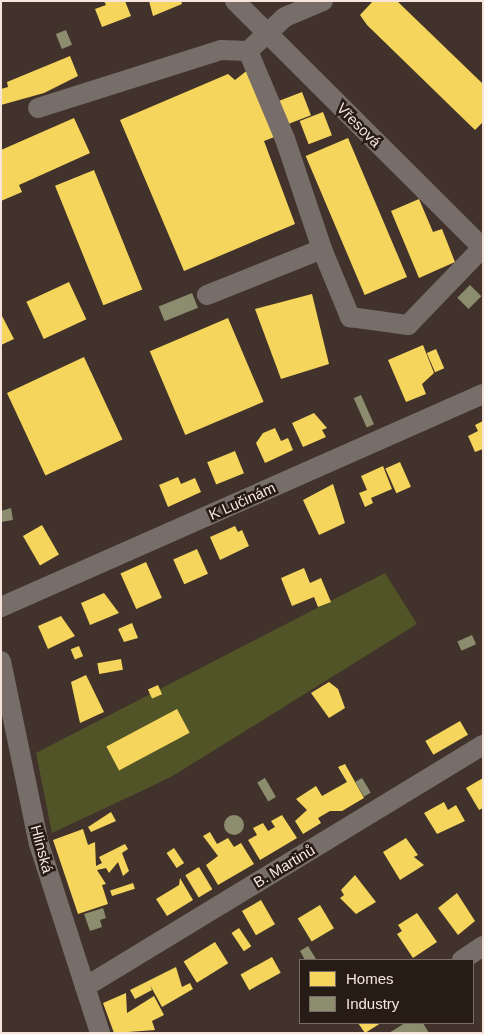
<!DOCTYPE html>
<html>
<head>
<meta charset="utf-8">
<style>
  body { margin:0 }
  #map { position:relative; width:484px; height:1034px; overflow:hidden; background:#41332b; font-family:Helvetica,sans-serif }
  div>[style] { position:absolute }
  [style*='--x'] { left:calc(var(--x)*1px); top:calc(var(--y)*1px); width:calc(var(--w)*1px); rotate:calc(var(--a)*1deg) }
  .green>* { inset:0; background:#515426 }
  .homes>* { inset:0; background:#f6d55c; transform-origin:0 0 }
  .industry>* { inset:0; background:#8c8c6e; transform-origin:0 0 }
  .round { border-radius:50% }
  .minor>* { height:20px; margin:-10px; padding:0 10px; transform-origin:10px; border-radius:10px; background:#776e6a }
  span { translate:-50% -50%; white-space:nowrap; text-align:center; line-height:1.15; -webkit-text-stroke:5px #271b15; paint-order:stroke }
  .street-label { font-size:15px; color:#f7e5dd }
  .frame { position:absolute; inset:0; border:2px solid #f7e5dd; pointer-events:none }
  .legend { position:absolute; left:299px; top:959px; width:175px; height:65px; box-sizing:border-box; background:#271b15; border:1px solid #7a6c65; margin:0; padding:6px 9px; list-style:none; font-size:15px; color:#f7e5dd }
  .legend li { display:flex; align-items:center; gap:10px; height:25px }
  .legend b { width:25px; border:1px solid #7a6c65 }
</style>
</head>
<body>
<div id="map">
  <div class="green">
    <div style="clip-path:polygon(385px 573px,417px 624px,171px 777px,52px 833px,36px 753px)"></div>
  </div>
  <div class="homes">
    <div style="clip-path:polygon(104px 1px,125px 1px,131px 16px,102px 27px,95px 9px,106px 5px)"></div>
    <div style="clip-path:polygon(149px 1px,181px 1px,182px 4px,153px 16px)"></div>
    <div style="clip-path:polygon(373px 1px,397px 1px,483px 84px,483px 122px,475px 130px,367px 25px,360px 15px)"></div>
    <div style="clip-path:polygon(70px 56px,78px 76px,44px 93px,1px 105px,1px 89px,8px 87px,7px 82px)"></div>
    <div style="clip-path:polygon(249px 69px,277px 136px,264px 141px,295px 224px,184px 271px,120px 120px,228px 74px,235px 80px)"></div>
    <div style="left:302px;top:92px;width:25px;height:25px;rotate:69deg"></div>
    <div style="left:323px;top:112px;width:25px;height:25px;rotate:69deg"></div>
    <div style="clip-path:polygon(74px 118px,90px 153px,19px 185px,22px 192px,1px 201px,1px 150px)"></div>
    <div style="left:348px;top:138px;width:151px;height:46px;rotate:67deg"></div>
    <div style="left:94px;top:170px;width:129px;height:42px;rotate:68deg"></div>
    <div style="clip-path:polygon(419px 199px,433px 232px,442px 229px,455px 262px,419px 278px,391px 211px)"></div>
    <div style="left:69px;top:282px;width:41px;height:47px;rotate:65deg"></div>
    <div style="clip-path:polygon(312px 294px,329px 364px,281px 379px,255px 309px)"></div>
    <div style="clip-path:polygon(1px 314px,14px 339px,1px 345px)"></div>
    <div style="left:228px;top:318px;width:91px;height:85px;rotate:67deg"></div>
    <div style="clip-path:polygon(423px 345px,434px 373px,422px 384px,426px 394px,406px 402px,388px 360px)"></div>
    <div style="left:436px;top:349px;width:21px;height:10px;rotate:67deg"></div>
    <div style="left:84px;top:357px;width:91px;height:85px;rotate:65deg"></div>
    <div style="clip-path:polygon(314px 413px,327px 428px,322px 430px,326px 437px,303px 447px,292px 423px)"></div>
    <div style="clip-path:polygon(483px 421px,483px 449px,475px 452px,468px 436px,478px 431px,475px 425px)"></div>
    <div style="clip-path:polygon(275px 428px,281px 441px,288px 438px,293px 450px,265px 463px,256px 443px,263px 433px)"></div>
    <div style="left:235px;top:451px;width:24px;height:30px;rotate:68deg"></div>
    <div style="left:400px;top:462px;width:27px;height:16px;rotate:66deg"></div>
    <div style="clip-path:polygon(383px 466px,392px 489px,371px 498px,373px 503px,365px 507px,359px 493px,367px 490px,361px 476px)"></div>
    <div style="clip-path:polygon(178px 477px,181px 484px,195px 478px,201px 492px,168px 507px,159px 485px)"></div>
    <div style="clip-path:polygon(333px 484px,345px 523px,319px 535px,303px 500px)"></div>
    <div style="left:42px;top:525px;width:34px;height:22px;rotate:60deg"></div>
    <div style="clip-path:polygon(235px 526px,238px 532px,242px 530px,249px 546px,220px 560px,210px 537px)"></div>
    <div style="left:197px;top:549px;width:27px;height:26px;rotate:66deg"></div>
    <div style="left:146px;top:562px;width:39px;height:28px;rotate:66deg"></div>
    <div style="clip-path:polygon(304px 568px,310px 583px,321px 578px,331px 602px,318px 607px,314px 597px,292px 606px,281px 578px)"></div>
    <div style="clip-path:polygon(104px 593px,119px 613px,90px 625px,81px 603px)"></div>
    <div style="clip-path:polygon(61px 616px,75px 636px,48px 649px,38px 626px)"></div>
    <div style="clip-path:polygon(132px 623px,138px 638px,124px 642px,118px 629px)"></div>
    <div style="left:79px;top:646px;width:11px;height:9px;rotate:68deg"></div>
    <div style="left:121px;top:659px;width:11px;height:24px;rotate:80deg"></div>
    <div style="clip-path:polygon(86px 675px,104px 712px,80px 723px,71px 682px)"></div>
    <div style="clip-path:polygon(329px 682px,338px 689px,345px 708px,329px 718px,311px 693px)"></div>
    <div style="left:158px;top:685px;width:10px;height:11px;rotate:66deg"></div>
    <div style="left:177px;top:709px;width:27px;height:80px;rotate:62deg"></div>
    <div style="left:460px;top:721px;width:16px;height:40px;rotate:60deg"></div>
    <div style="clip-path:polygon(345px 764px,364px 798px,342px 811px,330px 811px,318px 818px,321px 823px,303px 834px,295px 821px,307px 810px,296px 799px,316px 786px,322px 796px,347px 782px,338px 767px)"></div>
    <div style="clip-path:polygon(483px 778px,483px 808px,479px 810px,466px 788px)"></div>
    <div style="clip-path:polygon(444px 802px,448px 810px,456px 805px,465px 821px,437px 834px,424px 813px)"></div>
    <div style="clip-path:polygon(111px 812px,116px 821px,91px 832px,88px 827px)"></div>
    <div style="clip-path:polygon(282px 815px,297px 838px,260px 860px,248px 840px,257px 835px,253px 828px,263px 823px,268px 831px,275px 827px,271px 821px)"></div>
    <div style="clip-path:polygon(83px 829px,88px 845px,95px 842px,96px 866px,102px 863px,99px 857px,125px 844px,128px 849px,122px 853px,129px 871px,123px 876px,118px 862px,109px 873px,106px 868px,97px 870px,106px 884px,102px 885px,108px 904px,78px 914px,53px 840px)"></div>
    <div style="clip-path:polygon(210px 832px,217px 844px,228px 838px,234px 847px,241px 843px,254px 864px,218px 885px,206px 865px,218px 856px,203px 836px)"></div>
    <div style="clip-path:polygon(406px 838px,418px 855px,414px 857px,424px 865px,400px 880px,383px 852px)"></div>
    <div style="left:174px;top:848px;width:18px;height:9px;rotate:56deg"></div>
    <div style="left:199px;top:867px;width:26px;height:16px;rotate:59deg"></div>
    <div style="clip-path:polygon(355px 875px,376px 902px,356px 914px,340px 898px,344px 895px,341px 890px)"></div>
    <div style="clip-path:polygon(180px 878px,193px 900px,167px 916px,156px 899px,179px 885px)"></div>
    <div style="left:133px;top:883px;width:6px;height:24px;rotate:72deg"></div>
    <div style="clip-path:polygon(457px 893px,475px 921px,458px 935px,438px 908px)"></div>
    <div style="left:261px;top:900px;width:28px;height:22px;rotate:60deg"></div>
    <div style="left:320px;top:905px;width:27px;height:26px;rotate:59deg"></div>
    <div style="clip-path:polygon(417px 913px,437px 942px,413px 958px,397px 934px,402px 931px,398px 925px)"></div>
    <div style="left:239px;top:928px;width:22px;height:9px;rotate:56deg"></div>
    <div style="left:215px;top:942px;width:25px;height:37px;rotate:58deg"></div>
    <div style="left:272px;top:957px;width:18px;height:36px;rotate:61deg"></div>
    <div style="clip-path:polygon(176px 967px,182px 987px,190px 983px,193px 989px,162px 1007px,150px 985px,152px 990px,135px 999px,130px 990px)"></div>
    <div style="clip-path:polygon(126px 993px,127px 1013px,154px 996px,164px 1015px,152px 1021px,155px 1030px,114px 1033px,103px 1003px)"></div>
    <div style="clip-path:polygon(358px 1023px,381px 1023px,365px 1033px)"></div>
  </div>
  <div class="industry">
    <div style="left:66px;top:30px;width:16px;height:11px;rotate:68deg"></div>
    <div style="left:470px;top:285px;width:16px;height:18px;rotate:45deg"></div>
    <div style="left:192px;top:293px;width:16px;height:36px;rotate:68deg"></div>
    <div style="left:361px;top:395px;width:32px;height:8px;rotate:66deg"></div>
    <div style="clip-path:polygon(11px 508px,13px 520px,1px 522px,1px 511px)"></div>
    <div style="left:472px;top:635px;width:10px;height:16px;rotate:66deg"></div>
    <div style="left:265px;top:778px;width:22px;height:9px;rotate:60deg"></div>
    <div style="left:362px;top:778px;width:17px;height:8px;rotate:59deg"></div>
    <div class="round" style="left:224px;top:815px;width:20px;height:20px"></div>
    <div style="clip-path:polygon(103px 908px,106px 918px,100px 920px,102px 927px,90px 931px,84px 914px)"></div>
    <div style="clip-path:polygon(308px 946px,316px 959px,314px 960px,305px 960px,300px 951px)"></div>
    <div style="clip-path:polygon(405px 1023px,423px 1023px,429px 1033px,389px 1033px)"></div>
  </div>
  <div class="minor">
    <div style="--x:235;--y:1;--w:350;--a:44.9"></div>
    <div style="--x:38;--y:108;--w:192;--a:-17.6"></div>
    <div style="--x:221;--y:50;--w:27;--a:2"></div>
    <div style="--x:322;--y:249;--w:116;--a:-108.6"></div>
    <div style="--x:285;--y:139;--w:95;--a:-112.8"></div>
    <div style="--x:248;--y:51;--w:50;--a:-42.6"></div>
    <div style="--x:285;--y:17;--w:41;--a:-22.8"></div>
    <div style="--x:207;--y:295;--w:124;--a:-21.8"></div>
    <div style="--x:322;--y:249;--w:74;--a:67.6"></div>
    <div style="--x:350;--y:317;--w:59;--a:7.9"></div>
    <div style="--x:408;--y:325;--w:108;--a:-46.1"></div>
    <div style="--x:1;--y:607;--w:527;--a:-23.84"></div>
    <div style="--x:1;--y:661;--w:187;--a:78.3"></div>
    <div style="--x:39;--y:844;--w:199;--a:72.1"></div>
    <div style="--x:462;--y:960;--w:25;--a:-34"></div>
    <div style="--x:85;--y:987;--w:466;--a:-31.3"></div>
  </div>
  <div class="street-label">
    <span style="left:359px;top:125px;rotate:45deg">Vřesová</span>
    <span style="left:242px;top:501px;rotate:-24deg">K Lučinám</span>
    <span style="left:42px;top:849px;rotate:75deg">Hlinská</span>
    <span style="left:284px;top:866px;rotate:-31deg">B. Martinů</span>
  </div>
  <div class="frame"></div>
  <ul class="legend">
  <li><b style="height:14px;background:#f6d55c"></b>Homes</li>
  <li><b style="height:14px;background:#8c8c6e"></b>Industry</li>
  </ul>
</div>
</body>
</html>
